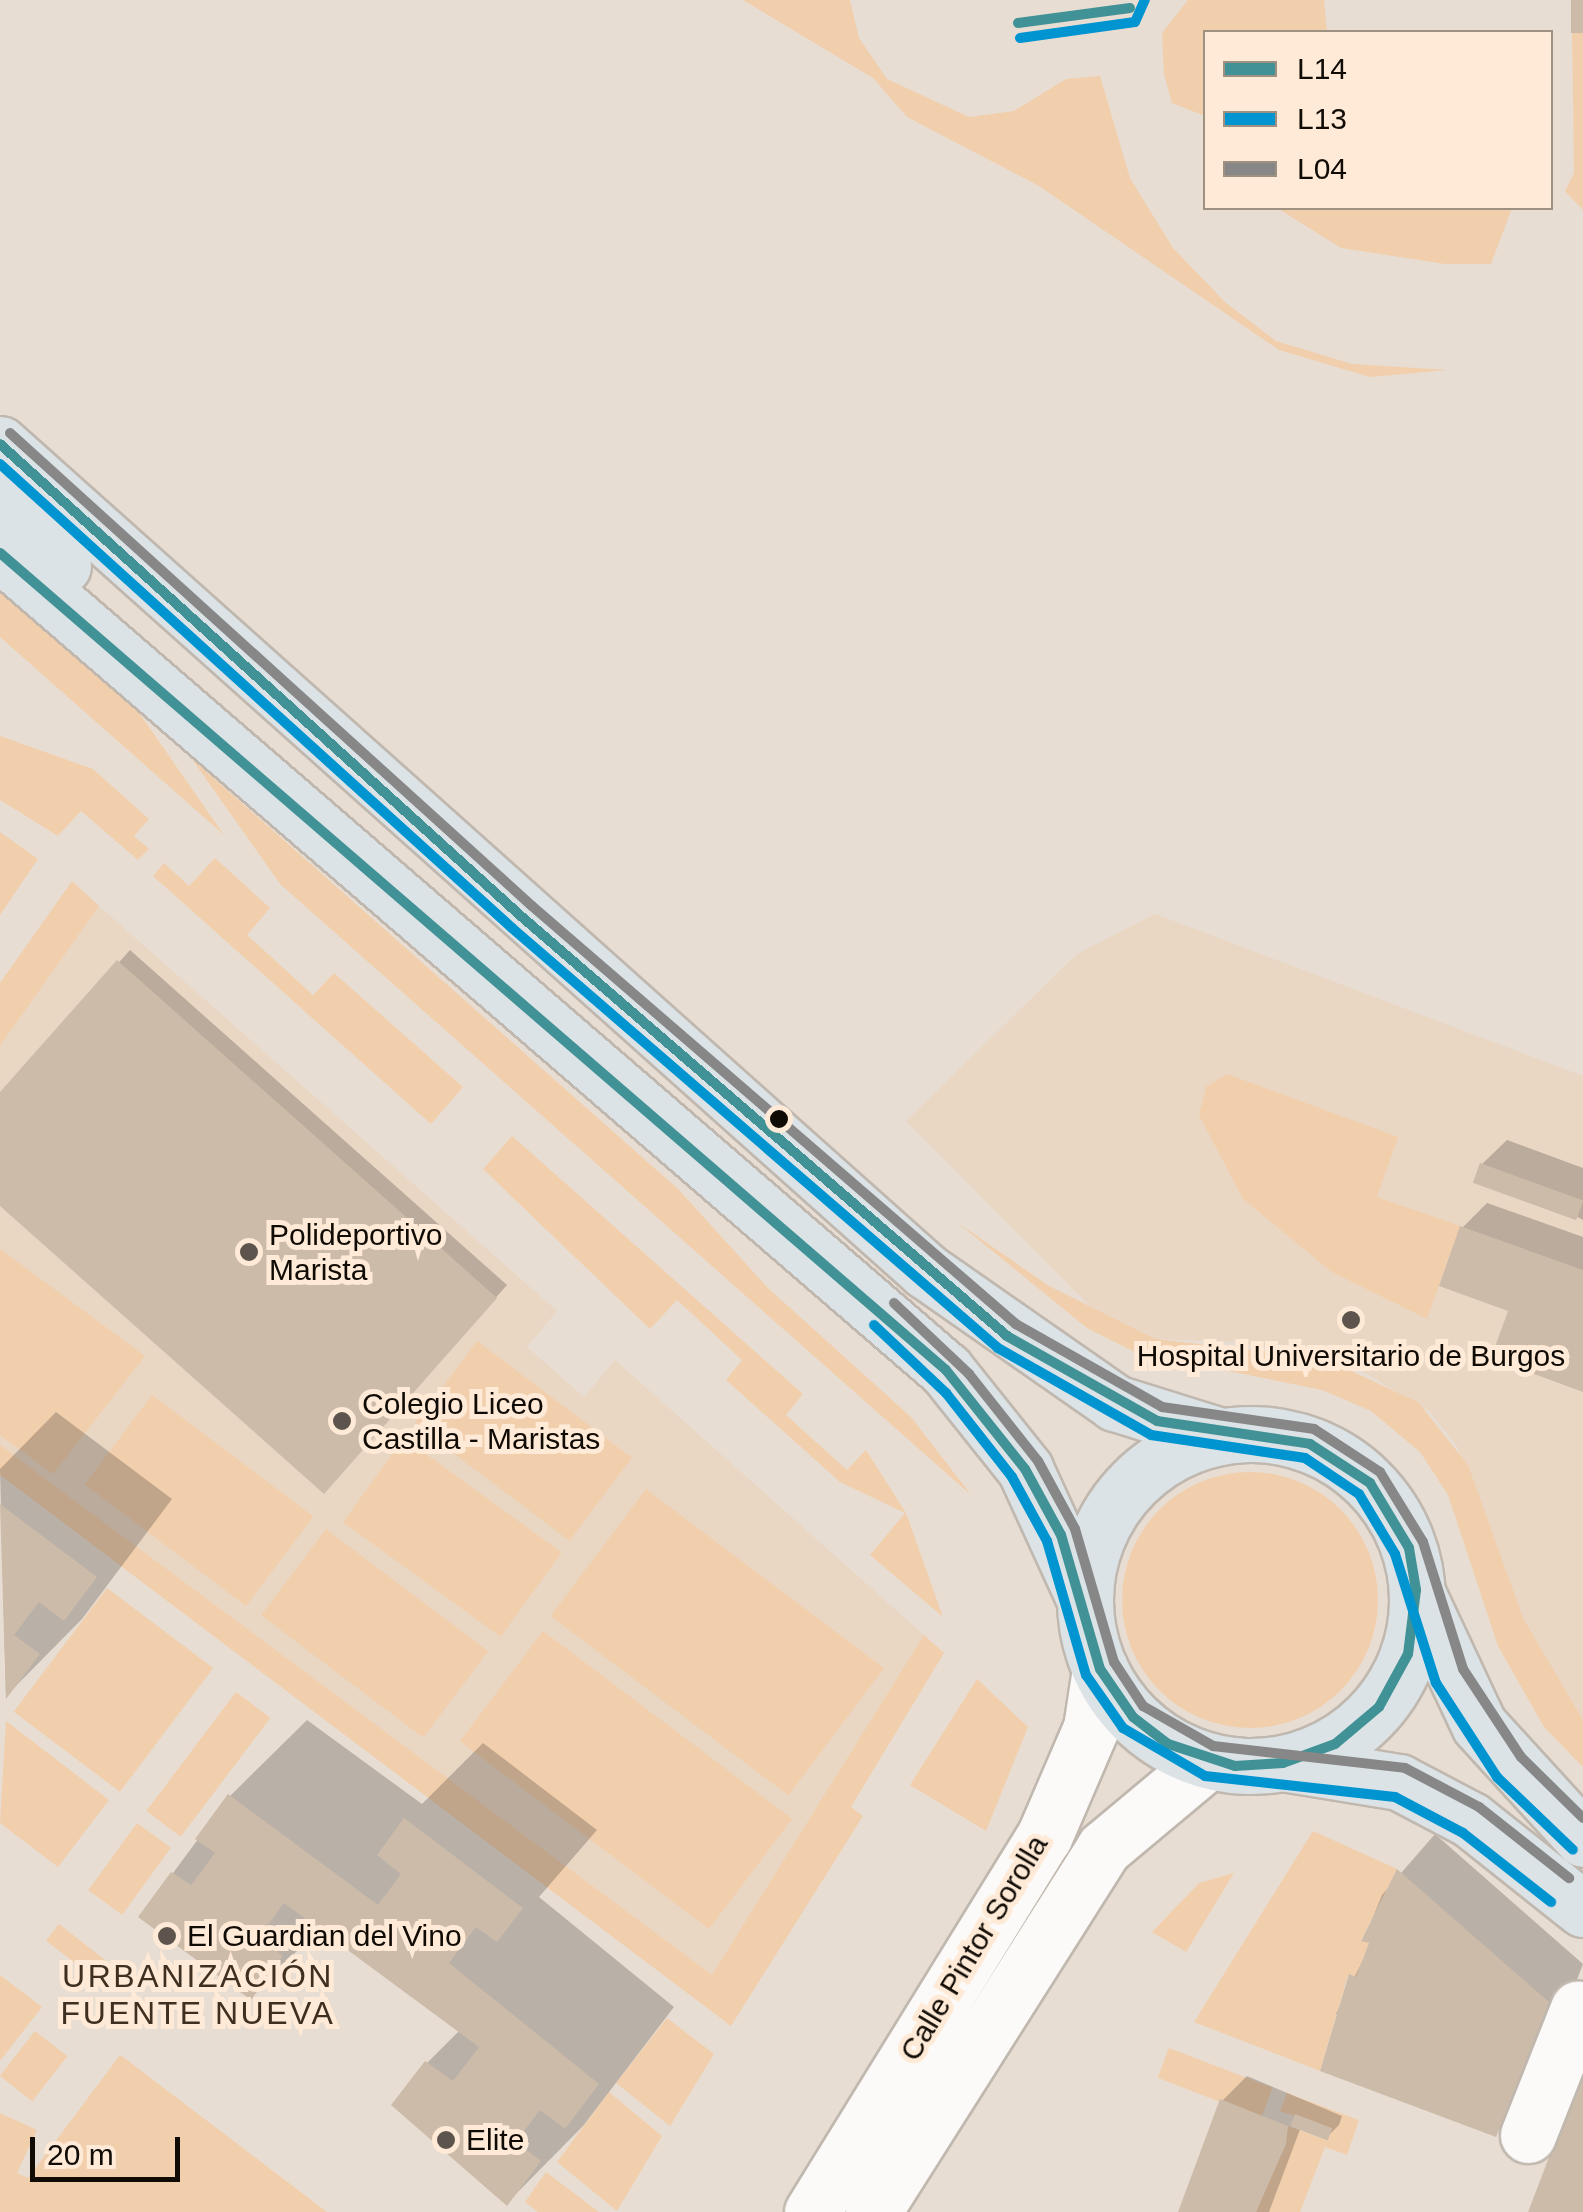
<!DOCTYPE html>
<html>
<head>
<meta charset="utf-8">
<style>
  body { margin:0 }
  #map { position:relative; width:1583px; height:2212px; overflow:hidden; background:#e8ddd2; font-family:Arial,sans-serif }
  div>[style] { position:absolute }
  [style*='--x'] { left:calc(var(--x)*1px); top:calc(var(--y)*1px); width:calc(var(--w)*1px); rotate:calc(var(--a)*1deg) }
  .built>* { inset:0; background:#e9d6c3 }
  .green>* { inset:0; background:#f1cfad; transform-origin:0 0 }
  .round { border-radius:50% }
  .shadow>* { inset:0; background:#0003 }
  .building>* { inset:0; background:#cdbba9; transform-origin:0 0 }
  .roads { filter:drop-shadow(2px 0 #c0b8af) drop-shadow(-2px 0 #c0b8af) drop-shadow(0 2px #c0b8af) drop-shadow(0 -2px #c0b8af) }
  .minor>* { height:55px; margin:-27.5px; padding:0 27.5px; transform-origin:27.5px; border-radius:27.5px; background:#fcfaf8 }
  .major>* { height:55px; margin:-27.5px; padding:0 27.5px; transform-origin:27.5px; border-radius:27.5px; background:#dbe3e6 }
  .major>.ring { margin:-27.5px; padding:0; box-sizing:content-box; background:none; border:55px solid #dbe3e6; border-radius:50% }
  .bus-1>* { height:10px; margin:-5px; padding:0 5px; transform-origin:5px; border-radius:5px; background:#419296 }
  .bus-2>* { height:10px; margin:-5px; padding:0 5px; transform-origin:5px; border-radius:5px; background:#0094d1 }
  .bus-3>* { height:10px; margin:-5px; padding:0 5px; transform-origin:5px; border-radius:5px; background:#878787 }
  .dots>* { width:28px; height:28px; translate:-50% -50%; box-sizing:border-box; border:5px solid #feead6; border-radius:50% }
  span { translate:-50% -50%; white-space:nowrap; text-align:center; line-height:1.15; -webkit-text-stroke:10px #feead6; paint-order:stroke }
  .poi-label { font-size:30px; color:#110b05 }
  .left { translate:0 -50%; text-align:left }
  .street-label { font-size:30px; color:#110b05 }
  .neighbourhood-label { font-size:32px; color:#3f2f20; letter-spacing:2.5px }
  .legend { position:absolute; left:1203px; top:30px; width:350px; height:180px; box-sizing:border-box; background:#feead6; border:2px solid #9f9182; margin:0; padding:12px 18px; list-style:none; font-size:30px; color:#110b05 }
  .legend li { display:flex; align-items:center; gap:20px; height:50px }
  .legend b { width:50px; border:2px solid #9f9182 }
  .scale { position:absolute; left:30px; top:2137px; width:150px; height:45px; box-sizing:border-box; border:5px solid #110b05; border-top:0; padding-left:12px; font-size:30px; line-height:35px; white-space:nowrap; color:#110b05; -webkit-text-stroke:8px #feead6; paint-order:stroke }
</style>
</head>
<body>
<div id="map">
  <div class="built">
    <div style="clip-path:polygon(99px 906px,557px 1311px,527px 1347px,584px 1397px,615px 1360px,924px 1635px,712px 1976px,0 1445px,0 1046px)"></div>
    <div style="clip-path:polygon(1155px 914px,1583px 1076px,1583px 1720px,1523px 1618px,1457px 1446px,1430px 1412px,1354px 1366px,1240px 1342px,1157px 1339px,1090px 1306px,906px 1121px,1077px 954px)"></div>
  </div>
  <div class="green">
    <div style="clip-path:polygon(743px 0,850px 0,859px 38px,887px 79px,969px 117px,1014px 111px,1066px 79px,1100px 76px,1130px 178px,1173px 248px,1225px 302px,1276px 341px,1352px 364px,1448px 370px,1370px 377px,1279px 350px,1039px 186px,907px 117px,873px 78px)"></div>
    <div style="clip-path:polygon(1188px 0,1324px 0,1327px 32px,1206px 32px,1205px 116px,1172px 103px,1164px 74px,1162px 33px)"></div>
    <div style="clip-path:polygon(1572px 33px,1583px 33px,1583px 210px,1565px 191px,1574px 173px)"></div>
    <div style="clip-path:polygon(1277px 208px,1512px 208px,1491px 264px,1445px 264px,1341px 248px)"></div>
    <div style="clip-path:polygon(0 591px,140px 714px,224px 835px,0 637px)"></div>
    <div style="clip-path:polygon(0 736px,93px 769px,149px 819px,134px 836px,149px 849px,138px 860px,81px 811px,58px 836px,0 800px)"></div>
    <div style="clip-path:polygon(192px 759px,678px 1189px,768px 1288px,911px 1417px,971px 1495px,280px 884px)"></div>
    <div style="clip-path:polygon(0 832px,38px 859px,0 915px)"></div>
    <div style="clip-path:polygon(215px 858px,270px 908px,247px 935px,313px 995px,334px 973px,463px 1087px,431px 1124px,153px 876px,164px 863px,189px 886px)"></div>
    <div style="clip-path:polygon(72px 881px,99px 906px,0 1046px,0 983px)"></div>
    <div style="clip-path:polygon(1227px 1074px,1398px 1137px,1377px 1197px,1460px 1226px,1427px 1319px,1332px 1272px,1243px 1199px,1199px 1115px,1206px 1087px)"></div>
    <div style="clip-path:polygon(512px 1136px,803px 1394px,786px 1415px,847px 1470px,866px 1450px,906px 1513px,943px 1617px,870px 1555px,905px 1513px,840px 1482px,726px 1380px,742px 1360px,677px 1300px,650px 1329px,483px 1169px)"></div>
    <div style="clip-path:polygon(958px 1223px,1049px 1286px,1156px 1339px,1323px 1358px,1418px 1402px,1468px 1465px,1523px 1618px,1583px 1720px,1583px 1767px,1544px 1727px,1498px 1646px,1448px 1495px,1420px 1452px,1371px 1411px,1322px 1390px,1135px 1352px,1087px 1328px)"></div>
    <div style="clip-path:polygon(0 1249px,145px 1356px,53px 1474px,0 1435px)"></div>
    <div style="left:477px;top:1341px;width:194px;height:104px;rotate:37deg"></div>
    <div style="left:152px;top:1395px;width:202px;height:112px;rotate:37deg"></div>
    <div style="left:404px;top:1438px;width:195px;height:104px;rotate:36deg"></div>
    <div style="clip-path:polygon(0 1445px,712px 1975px,924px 1635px,944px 1653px,851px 1807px,863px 1816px,731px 2026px,0 1475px)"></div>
    <div class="round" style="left:1122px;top:1472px;width:256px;height:256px"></div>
    <div style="left:646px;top:1489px;width:298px;height:159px;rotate:37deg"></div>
    <div style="left:326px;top:1529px;width:203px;height:108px;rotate:37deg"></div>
    <div style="left:107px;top:1588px;width:133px;height:155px;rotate:37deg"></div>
    <div style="left:543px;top:1631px;width:312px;height:138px;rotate:37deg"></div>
    <div style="clip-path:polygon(977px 1679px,1028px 1727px,986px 1831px,910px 1785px)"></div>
    <div style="left:236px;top:1692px;width:43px;height:149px;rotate:37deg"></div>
    <div style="clip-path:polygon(6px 1721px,109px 1800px,58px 1867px,0 1823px)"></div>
    <div style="left:137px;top:1823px;width:42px;height:83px;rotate:36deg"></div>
    <div style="clip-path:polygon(1313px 1831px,1397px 1869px,1361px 1940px,1369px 1943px,1356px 1977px,1348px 1975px,1320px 2071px,1194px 2022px)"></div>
    <div style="clip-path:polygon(1234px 1873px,1186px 1952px,1152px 1932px,1199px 1883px)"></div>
    <div style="left:59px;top:1924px;width:66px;height:21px;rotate:38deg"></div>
    <div style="clip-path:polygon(0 1975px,42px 2007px,0 2061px)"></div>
    <div style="clip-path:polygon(667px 2018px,714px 2054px,670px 2126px,616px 2083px)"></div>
    <div style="left:35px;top:2031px;width:41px;height:57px;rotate:38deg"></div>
    <div style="left:1169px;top:2048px;width:111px;height:32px;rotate:21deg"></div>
    <div style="clip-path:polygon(120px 2055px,123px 2057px,327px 2212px,0 2212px,0 2113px,37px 2130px,17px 2173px,28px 2178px)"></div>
    <div style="clip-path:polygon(609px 2092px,662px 2136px,617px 2211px,557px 2162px)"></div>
    <div style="clip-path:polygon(1287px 2093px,1359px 2120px,1347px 2155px,1325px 2147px,1300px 2212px,1256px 2212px,1288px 2126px,1327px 2140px,1332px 2129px,1280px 2111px)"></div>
    <div style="clip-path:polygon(546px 2172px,599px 2212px,538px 2212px,525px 2202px)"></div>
  </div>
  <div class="shadow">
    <div style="clip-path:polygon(130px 950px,507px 1285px,335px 1479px,0 1203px,0 1096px)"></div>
    <div style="clip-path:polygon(1507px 1140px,1583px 1168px,1583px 1220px,1482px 1164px)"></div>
    <div style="clip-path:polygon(1487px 1203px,1583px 1237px,1583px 1390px,1511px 1310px,1462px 1228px)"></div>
    <div style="clip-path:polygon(56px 1412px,172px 1499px,82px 1619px,6px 1696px,0 1469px)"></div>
    <div style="clip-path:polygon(307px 1720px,422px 1804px,483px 1743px,597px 1830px,539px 1897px,674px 2007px,583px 2126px,507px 2203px,427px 2063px,460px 2030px,321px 1927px,251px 1997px,173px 1873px,230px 1796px)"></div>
    <div style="clip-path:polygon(1435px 1834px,1583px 1964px,1532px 2097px,1495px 2134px,1336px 2014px,1372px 1942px,1364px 1939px,1382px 1895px)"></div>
    <div style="clip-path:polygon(1247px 2076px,1342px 2116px,1339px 2125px,1327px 2137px,1301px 2127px,1269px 2212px,1181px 2212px,1222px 2101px)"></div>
  </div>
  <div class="building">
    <div style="left:1571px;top:0;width:12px;height:33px"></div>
    <div style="clip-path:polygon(117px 960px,497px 1298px,324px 1494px,0 1206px,0 1092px)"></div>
    <div style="left:1480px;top:1163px;width:110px;height:21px;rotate:20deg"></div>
    <div style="clip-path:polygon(1460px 1226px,1583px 1270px,1583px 1392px,1491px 1358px,1508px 1311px,1439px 1286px)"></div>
    <div style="clip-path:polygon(0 1504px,97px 1577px,64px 1621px,39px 1602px,14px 1635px,40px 1654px,6px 1699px)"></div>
    <div style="clip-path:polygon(228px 1794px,378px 1905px,401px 1874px,377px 1855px,404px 1818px,523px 1908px,497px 1942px,476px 1927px,449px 1963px,599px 2084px,565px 2129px,540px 2110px,516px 2142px,541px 2161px,507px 2206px,391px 2105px,425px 2061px,453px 2081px,479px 2047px,284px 1903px,258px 1938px,283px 1956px,251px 2000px,138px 1917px,171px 1872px,191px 1885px,215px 1853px,195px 1839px)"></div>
    <div style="clip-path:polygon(1397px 1869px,1549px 2002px,1496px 2137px,1320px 2071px,1349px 1974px,1356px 1977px,1369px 1943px,1361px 1941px)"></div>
    <div style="clip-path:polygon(1583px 2069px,1583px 2212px,1528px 2212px)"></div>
    <div style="clip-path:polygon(1220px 2099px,1288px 2126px,1286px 2144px,1256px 2212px,1178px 2212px)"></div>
    <div style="left:1295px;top:2114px;width:40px;height:13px;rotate:21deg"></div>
  </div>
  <div class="roads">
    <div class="minor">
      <div style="--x:1528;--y:2135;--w:136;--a:-68.4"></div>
      <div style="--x:812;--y:2212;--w:441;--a:-58.3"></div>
      <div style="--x:1044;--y:1837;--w:119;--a:-66.7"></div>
      <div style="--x:1091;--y:1728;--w:60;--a:-81.3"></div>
      <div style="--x:873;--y:2212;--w:431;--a:-57.6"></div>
      <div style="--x:1104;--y:1848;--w:136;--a:-39.9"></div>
    </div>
    <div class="major">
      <div style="--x:0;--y:444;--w:1242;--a:41.77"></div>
      <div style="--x:926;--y:1271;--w:231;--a:34.9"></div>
      <div style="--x:1115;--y:1403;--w:111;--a:17.3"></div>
      <div style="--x:0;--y:506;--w:87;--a:43.6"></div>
      <div style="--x:0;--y:553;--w:1250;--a:40.82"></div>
      <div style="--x:946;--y:1370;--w:127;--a:51.4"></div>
      <div style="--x:1025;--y:1469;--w:144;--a:65.4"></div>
      <div class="ring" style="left:1085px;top:1434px;width:277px;height:277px"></div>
      <div style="--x:1419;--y:1597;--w:141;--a:64.9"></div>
      <div style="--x:1479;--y:1725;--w:154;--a:47.6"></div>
      <div style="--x:1283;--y:1763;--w:118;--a:9.3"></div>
      <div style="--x:1399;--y:1782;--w:81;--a:27.8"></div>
      <div style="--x:1471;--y:1820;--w:143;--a:38.5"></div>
    </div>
  </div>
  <div class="bus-1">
    <div style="--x:1018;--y:23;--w:113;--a:-7.6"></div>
    <div style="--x:0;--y:444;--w:704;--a:42.18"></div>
    <div style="--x:522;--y:917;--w:641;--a:40.82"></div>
    <div style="--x:1007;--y:1336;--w:172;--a:29.5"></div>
    <div style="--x:1157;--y:1421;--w:155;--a:8.5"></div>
    <div style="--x:1310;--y:1444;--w:72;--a:33"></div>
    <div style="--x:1370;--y:1483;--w:76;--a:59"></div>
    <div style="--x:1409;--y:1548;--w:43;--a:80.5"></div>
    <div style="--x:1416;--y:1590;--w:64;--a:97.1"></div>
    <div style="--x:1408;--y:1654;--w:60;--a:118.7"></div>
    <div style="--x:1379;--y:1707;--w:57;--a:139.9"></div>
    <div style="--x:1335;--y:1744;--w:55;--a:159.9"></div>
    <div style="--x:1283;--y:1763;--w:48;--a:176.4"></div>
    <div style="--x:1235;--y:1766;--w:71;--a:-161.8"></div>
    <div style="--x:1168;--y:1744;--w:44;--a:-142.4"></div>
    <div style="--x:1133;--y:1717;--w:58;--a:-124.5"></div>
    <div style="--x:1100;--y:1669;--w:140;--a:-106.2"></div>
    <div style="--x:1061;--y:1535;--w:75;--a:-118.6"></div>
    <div style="--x:1025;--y:1469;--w:127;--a:-128.6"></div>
    <div style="--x:946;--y:1370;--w:1250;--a:-139.18"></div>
  </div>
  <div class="bus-2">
    <div style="--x:1020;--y:38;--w:116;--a:-7.9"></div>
    <div style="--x:1135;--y:22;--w:24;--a:-66"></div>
    <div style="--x:0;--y:464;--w:691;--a:42.18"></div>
    <div style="--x:512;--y:928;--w:642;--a:40.83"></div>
    <div style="--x:998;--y:1348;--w:176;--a:29.6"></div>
    <div style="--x:1151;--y:1435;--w:156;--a:8.5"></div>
    <div style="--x:1305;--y:1458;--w:65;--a:33.7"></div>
    <div style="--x:1359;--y:1494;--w:70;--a:59"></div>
    <div style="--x:1395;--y:1554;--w:135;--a:72.4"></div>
    <div style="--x:1436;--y:1683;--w:112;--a:57"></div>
    <div style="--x:1497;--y:1777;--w:105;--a:43.8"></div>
    <div style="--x:874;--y:1325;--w:99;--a:43.4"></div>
    <div style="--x:946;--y:1393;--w:107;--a:51.8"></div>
    <div style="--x:1012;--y:1477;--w:73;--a:61.3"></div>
    <div style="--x:1047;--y:1541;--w:140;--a:73.8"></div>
    <div style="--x:1086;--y:1675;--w:65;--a:55.1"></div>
    <div style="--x:1123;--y:1728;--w:95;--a:30.3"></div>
    <div style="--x:1205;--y:1776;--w:191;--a:6.3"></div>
    <div style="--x:1395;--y:1797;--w:77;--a:27.9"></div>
    <div style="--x:1463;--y:1833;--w:112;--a:38.1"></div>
  </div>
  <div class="bus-3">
    <div style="--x:10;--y:433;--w:704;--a:42.18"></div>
    <div style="--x:532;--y:906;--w:640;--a:40.82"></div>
    <div style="--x:1016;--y:1324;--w:168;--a:29.6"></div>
    <div style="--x:1162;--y:1407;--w:154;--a:8.2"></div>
    <div style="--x:1314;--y:1429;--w:79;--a:33.1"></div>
    <div style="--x:1380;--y:1472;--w:82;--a:58.4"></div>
    <div style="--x:1423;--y:1542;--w:133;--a:72.5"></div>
    <div style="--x:1463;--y:1669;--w:105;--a:56.6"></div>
    <div style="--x:1521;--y:1757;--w:87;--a:44.5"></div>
    <div style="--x:894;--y:1303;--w:103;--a:43.4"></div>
    <div style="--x:969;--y:1374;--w:111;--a:51.6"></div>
    <div style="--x:1038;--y:1461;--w:77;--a:61.4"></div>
    <div style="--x:1075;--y:1529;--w:139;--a:73.7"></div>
    <div style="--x:1114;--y:1662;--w:53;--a:56.6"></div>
    <div style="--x:1143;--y:1706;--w:81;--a:29.7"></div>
    <div style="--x:1213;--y:1746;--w:193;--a:6.5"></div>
    <div style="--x:1405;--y:1768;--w:84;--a:27.8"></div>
    <div style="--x:1479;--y:1807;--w:115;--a:38.3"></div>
  </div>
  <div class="dots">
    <div style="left:779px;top:1119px;background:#110b05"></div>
    <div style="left:249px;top:1252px;background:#5c544d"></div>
    <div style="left:1351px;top:1320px;background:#5c544d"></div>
    <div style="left:342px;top:1421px;background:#5c544d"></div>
    <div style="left:167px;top:1936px;background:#5c544d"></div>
    <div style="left:446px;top:2140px;background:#5c544d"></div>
  </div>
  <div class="poi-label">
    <span class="left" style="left:269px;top:1252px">Polideportivo<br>Marista</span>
    <span style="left:1351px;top:1356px">Hospital Universitario de Burgos</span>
    <span class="left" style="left:362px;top:1421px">Colegio Liceo<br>Castilla - Maristas</span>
    <span class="left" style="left:187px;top:1936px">El Guardian del Vino</span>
    <span class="left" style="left:466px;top:2140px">Elite</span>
  </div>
  <div class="street-label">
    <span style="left:974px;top:1948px;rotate:-59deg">Calle Pintor Sorolla</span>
  </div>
  <div class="neighbourhood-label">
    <span style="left:198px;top:1995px">URBANIZACIÓN<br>FUENTE NUEVA</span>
  </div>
  <ul class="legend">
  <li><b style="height:12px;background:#419296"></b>L14</li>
  <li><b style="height:12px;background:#0094d1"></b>L13</li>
  <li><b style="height:12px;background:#878787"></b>L04</li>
  </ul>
  <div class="scale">20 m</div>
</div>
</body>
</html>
